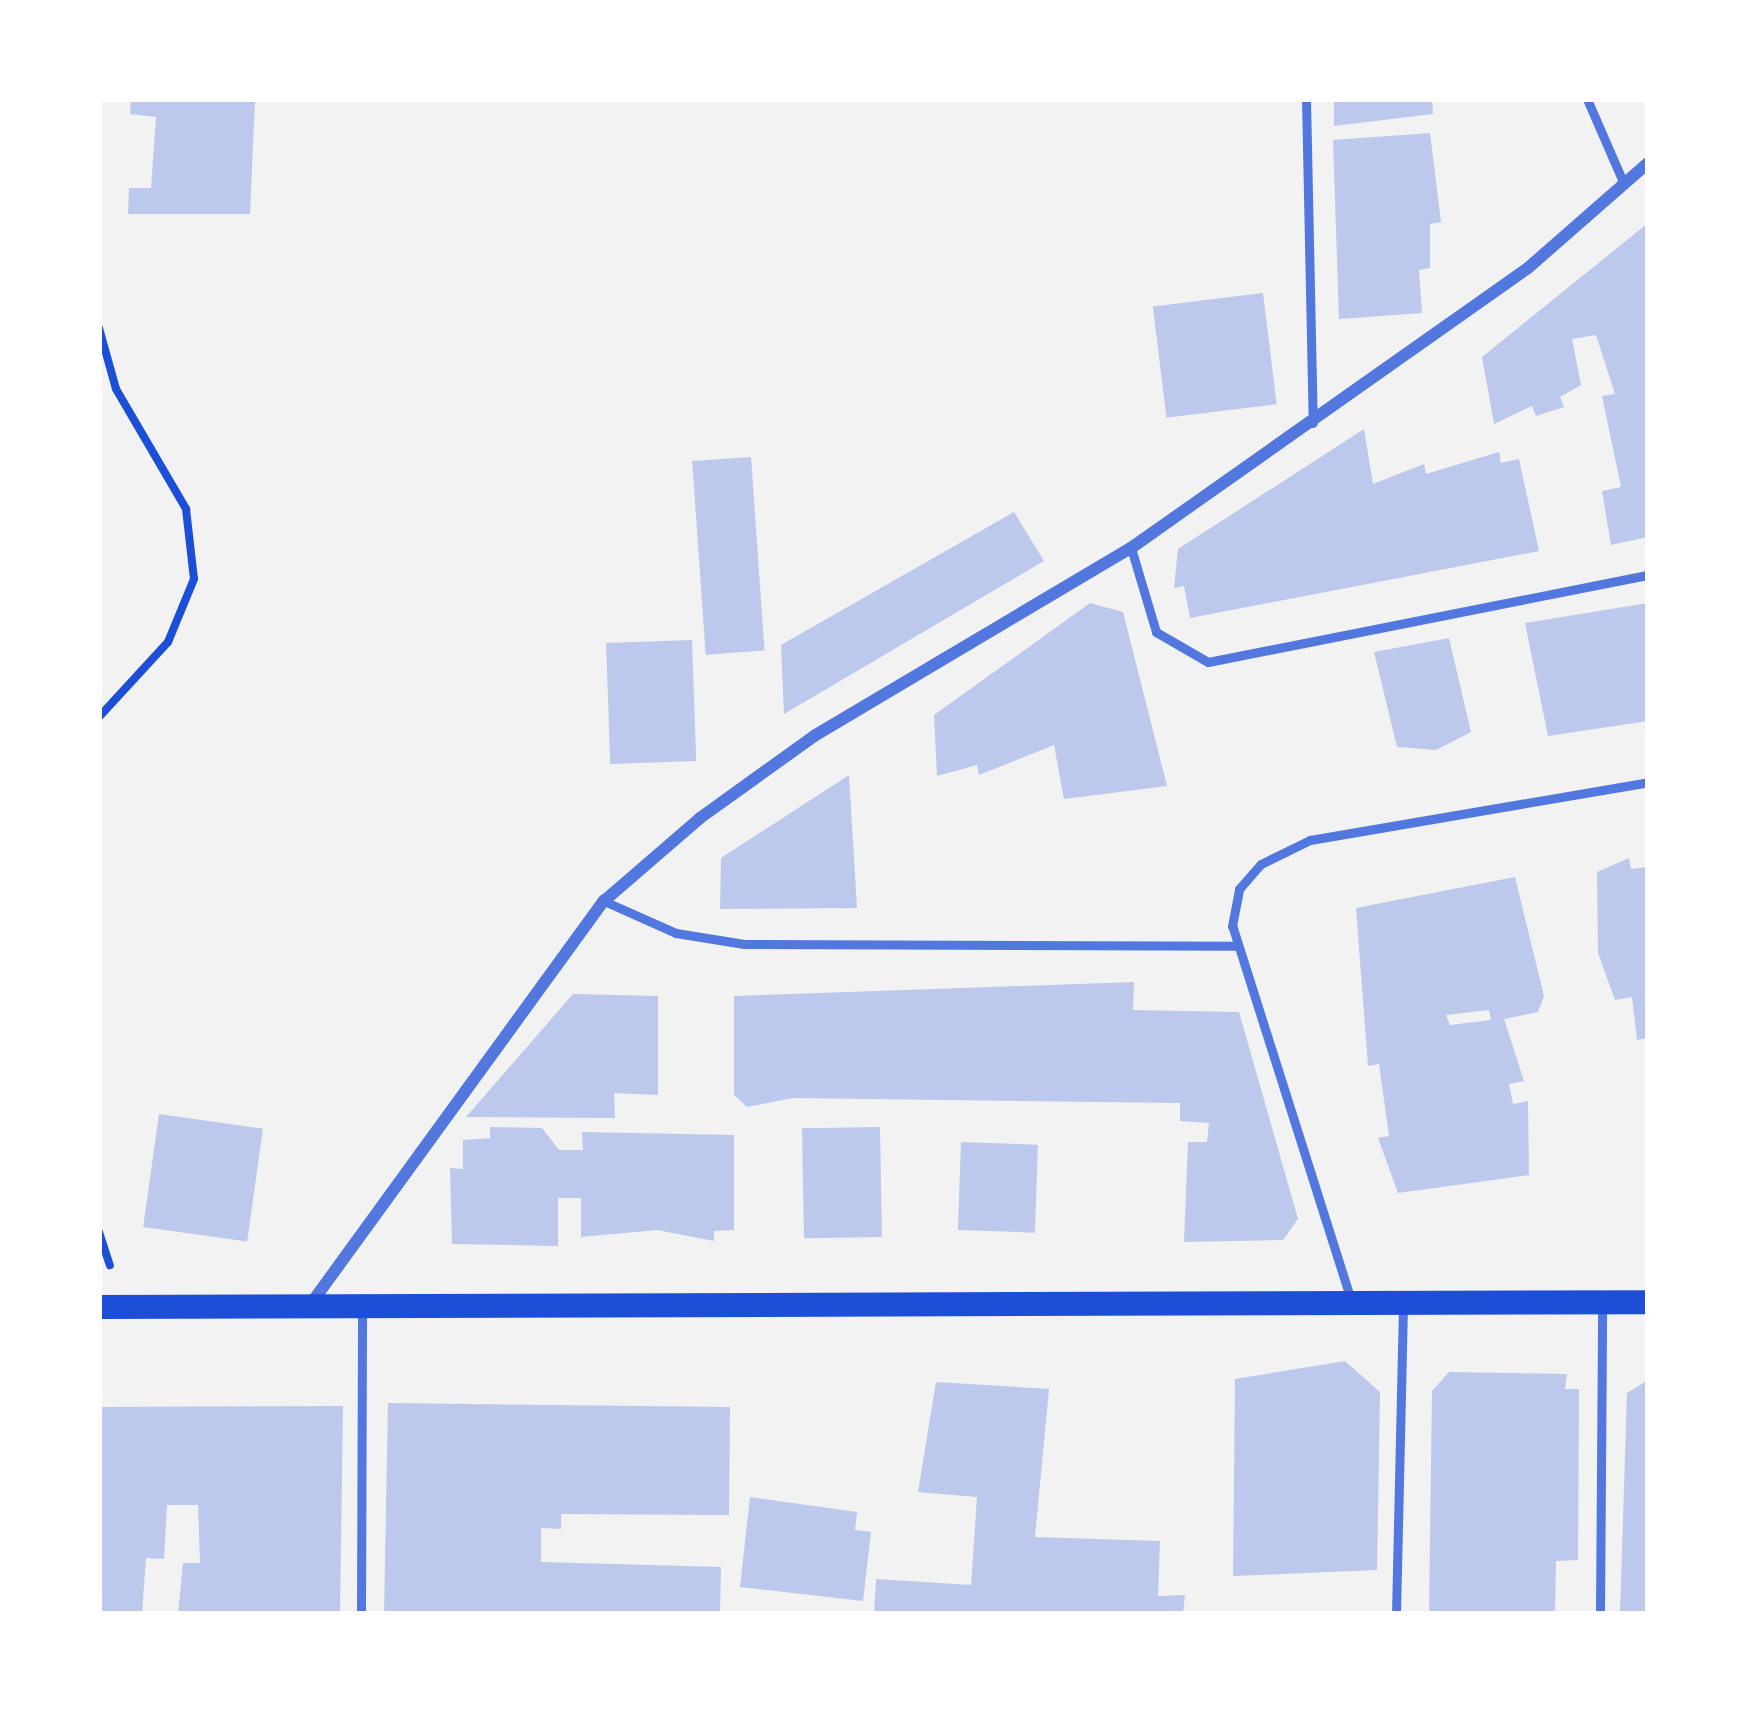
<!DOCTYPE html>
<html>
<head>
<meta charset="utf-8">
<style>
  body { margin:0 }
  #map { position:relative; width:1747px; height:1713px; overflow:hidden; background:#f2f2f2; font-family:Lora,serif }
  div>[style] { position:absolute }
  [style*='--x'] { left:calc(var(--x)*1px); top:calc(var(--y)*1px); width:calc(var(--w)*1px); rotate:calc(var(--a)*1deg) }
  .building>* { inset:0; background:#bdc9ec; transform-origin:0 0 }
  .path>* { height:8px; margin:-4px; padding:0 4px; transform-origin:4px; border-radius:4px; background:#1d4ed8 }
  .service>* { height:9px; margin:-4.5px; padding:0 4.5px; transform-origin:4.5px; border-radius:4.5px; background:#5277de }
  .minor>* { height:12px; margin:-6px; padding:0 6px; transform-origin:6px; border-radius:6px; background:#5277de }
  .secondary>* { height:24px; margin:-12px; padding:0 12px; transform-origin:12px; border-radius:12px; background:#1d4ed8 }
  span { translate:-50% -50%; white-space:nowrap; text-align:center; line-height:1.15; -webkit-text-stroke:12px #fff; paint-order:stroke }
  .frame { position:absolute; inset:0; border:102px solid #fff; pointer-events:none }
</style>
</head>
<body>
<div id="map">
  <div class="building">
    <div style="clip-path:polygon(131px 99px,255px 99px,250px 214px,128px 214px,129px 188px,151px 188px,156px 117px,130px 114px)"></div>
    <div style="clip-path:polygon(1334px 99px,1432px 99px,1433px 114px,1334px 126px)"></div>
    <div style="clip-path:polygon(1430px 133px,1441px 222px,1430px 224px,1430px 268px,1419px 270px,1422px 313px,1339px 319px,1333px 140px)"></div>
    <div style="clip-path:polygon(1648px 223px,1648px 537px,1611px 545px,1602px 491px,1621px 487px,1602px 396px,1615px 394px,1596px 335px,1572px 339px,1581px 385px,1560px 397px,1564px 407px,1536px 416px,1532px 406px,1494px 424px,1482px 357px)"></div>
    <div style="left:1263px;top:293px;width:112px;height:111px;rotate:83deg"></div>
    <div style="clip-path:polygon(1364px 429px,1373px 484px,1424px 464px,1426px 474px,1499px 452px,1501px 463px,1519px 459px,1539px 551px,1190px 618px,1184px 586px,1174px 588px,1178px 549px)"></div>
    <div style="left:751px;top:457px;width:194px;height:59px;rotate:86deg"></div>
    <div style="clip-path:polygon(1014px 512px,1044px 561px,784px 714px,781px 645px)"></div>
    <div style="clip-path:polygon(1090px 603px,1123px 612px,1167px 786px,1064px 799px,1054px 745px,979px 775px,977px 765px,937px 776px,934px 715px)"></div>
    <div style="clip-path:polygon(1648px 603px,1648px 721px,1548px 736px,1525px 623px)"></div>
    <div style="clip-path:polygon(1449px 638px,1471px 732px,1436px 750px,1397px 747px,1374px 652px)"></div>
    <div style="left:692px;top:640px;width:121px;height:86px;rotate:88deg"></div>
    <div style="clip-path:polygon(849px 775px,857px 908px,720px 909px,721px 858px)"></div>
    <div style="clip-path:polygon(1629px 858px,1631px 869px,1648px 867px,1648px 1038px,1637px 1040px,1632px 997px,1615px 1000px,1598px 953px,1597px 872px)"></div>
    <div style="clip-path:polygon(evenodd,1515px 877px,1544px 996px,1538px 1012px,1504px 1019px,1524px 1081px,1509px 1084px,1513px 1104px,1528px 1101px,1529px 1175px,1398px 1193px,1378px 1138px,1389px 1136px,1379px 1064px,1368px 1066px,1356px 908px,1515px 877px,1489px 1010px,1491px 1020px,1450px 1025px,1446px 1015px,1489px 1010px)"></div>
    <div style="clip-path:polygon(1134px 982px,1133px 1010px,1239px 1012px,1298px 1219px,1283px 1240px,1184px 1242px,1188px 1142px,1207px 1142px,1209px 1123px,1180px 1121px,1180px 1103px,793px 1098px,747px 1107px,734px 1095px,734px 996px)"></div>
    <div style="clip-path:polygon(573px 994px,658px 996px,658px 1095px,614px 1093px,615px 1118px,466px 1117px)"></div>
    <div style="left:159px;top:1114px;width:105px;height:114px;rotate:8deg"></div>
    <div style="clip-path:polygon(490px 1127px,542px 1128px,559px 1150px,583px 1150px,582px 1132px,734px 1135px,734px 1230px,714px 1231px,714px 1241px,657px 1230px,581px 1237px,581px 1198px,558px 1198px,558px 1246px,452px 1244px,450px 1168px,463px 1169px,463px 1140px,490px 1138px)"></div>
    <div style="left:880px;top:1127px;width:110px;height:78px;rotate:89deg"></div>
    <div style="left:961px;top:1142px;width:77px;height:88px;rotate:2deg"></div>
    <div style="clip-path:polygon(1345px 1361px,1380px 1392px,1377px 1570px,1233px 1576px,1235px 1379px)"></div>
    <div style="clip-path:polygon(1449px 1372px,1567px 1374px,1565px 1389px,1579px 1389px,1578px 1560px,1556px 1561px,1555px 1614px,1429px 1614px,1432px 1391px)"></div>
    <div style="clip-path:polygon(1648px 1380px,1648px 1614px,1620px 1614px,1627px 1393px)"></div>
    <div style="clip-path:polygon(936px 1382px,1049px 1389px,1035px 1537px,1160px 1541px,1158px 1596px,1185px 1595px,1183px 1614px,874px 1614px,876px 1579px,971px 1585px,977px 1497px,918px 1492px)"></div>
    <div style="clip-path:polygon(388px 1403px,730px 1407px,729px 1515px,561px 1514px,561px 1529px,541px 1528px,541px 1562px,721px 1567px,720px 1614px,384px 1614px)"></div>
    <div style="clip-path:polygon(343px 1406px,340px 1614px,178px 1614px,183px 1563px,200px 1563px,198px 1505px,167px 1505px,164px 1559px,146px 1558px,142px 1614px,99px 1614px,99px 1407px)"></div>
    <div style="clip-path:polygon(750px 1497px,857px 1512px,855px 1530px,871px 1532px,863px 1601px,740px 1587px)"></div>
  </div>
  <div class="path">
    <div style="--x:99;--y:328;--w:63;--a:74.4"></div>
    <div style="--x:116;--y:389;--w:139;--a:59.7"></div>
    <div style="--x:186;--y:509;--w:70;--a:83.5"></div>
    <div style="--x:194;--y:579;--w:68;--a:112.4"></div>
    <div style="--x:168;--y:642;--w:102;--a:132.6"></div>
    <div style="--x:99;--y:1232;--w:35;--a:72"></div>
  </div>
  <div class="service">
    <div style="--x:1306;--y:99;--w:324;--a:88.8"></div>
    <div style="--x:1587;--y:99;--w:93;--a:66.5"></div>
    <div style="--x:1131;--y:548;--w:88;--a:73.4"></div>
    <div style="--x:1156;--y:632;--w:60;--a:30"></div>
    <div style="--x:1208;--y:662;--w:449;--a:-11.2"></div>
    <div style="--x:604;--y:901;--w:79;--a:24"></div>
    <div style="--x:676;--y:933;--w:69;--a:9.2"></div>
    <div style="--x:744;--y:944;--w:494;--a:0.2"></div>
    <div style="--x:1350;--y:1297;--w:389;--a:-107.6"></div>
    <div style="--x:1232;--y:926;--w:38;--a:-79"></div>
    <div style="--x:1239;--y:889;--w:33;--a:-49"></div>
    <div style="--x:1261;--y:864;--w:55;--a:-26.1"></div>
    <div style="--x:1310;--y:840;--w:343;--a:-9.7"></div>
    <div style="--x:361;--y:1614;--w:301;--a:-89.8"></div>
    <div style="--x:1396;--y:1614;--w:307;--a:-88.7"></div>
    <div style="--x:1600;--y:1614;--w:307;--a:-89.6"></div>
  </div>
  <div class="minor">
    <div style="--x:310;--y:1305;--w:500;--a:-54"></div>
    <div style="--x:604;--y:901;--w:127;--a:-40.8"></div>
    <div style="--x:700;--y:818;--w:140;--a:-35.7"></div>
    <div style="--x:814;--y:736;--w:369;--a:-30.7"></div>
    <div style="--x:1131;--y:548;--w:486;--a:-35.2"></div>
    <div style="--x:1528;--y:268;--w:159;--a:-41.2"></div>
  </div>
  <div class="secondary">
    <div style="--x:99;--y:1307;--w:1549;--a:-0.18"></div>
  </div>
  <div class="frame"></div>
</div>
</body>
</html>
